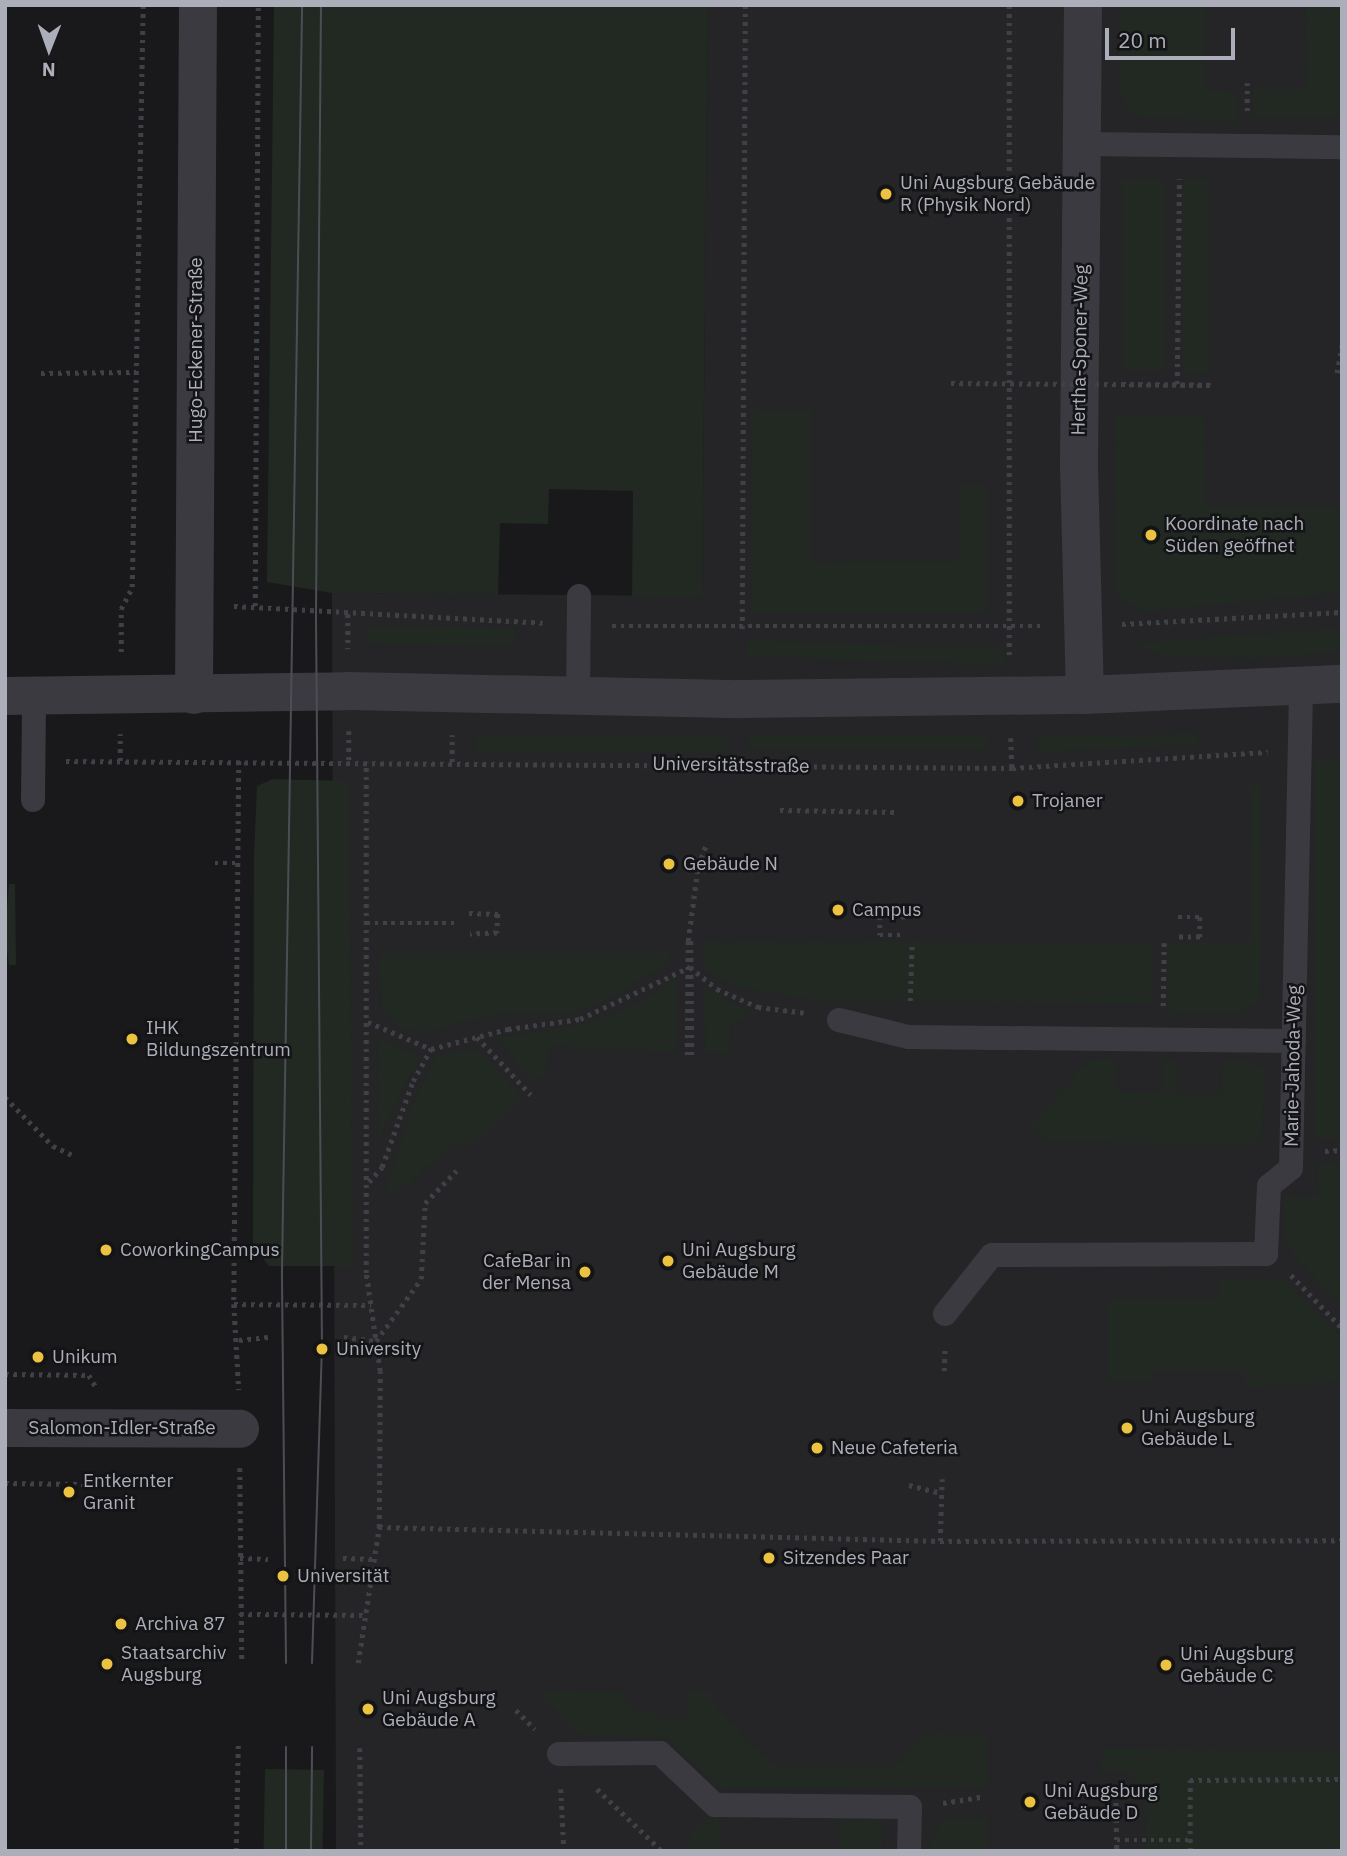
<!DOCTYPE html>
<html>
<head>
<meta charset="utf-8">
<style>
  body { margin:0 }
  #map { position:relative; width:1347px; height:1856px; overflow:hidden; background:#19191b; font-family:"IBM Plex Sans",sans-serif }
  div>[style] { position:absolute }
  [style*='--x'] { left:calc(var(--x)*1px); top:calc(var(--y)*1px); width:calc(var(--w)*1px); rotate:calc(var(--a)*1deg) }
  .built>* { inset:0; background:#252528 }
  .green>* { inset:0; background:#212922; transform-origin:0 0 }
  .path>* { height:4.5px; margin-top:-2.25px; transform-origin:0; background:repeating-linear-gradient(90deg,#404147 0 3.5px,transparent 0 8.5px) }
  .lane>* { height:24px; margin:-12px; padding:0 12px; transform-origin:12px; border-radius:12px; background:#3a3a40 }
  .street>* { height:38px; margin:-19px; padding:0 19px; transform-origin:19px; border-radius:19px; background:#3a3a40 }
  .tram>* { height:2px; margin:-1px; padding:0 1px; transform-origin:1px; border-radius:1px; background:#4d4e55 }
  .path-bridge>* { height:4.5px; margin-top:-2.25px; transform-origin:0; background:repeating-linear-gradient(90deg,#404147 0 3.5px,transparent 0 8.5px) }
  .dots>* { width:19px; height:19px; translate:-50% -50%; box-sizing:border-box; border:4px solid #141416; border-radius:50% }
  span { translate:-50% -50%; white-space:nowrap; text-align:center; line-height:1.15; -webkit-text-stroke:5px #141416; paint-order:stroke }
  .poi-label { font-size:19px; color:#acafba }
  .left { translate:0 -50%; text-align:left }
  .right { translate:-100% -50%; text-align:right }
  .street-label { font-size:19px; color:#acafba }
  .frame { position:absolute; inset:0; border:7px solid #acafba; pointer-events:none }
  .north { position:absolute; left:14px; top:14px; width:70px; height:70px; -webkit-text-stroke:5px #141416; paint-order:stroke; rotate:181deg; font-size:19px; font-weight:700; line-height:28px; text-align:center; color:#acafba }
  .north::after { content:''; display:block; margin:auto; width:24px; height:32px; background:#acafba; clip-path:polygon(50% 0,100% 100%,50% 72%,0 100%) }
  .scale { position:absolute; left:1105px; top:28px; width:130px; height:32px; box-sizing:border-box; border:4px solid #acafba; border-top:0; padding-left:9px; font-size:21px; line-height:24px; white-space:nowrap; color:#acafba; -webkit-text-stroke:5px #141416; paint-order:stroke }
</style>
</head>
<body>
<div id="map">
  <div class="built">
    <div style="clip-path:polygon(708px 5px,1342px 5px,1342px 1851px,336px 1851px,332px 593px,702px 596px)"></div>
  </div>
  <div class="green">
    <div style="clip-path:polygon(274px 5px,708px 5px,702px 596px,632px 597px,633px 491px,549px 489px,548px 524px,500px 523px,498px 595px,332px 593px,267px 582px)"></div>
    <div style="clip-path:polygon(1120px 5px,1206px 5px,1205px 89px,1237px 94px,1239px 123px,1133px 115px,1118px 87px)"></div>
    <div style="clip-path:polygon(1306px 5px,1340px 5px,1339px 118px,1254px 118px,1254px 89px,1305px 89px)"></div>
    <div style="left:1183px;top:178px;width:25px;height:196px"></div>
    <div style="left:1122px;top:179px;width:43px;height:191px"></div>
    <div style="clip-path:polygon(753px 410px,811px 410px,811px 562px,959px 561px,960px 486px,987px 486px,987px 612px,753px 612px)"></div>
    <div style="clip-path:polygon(1116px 414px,1204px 417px,1205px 506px,1342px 507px,1342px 592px,1142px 612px,1119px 599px,1114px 588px)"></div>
    <div style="left:369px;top:626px;width:147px;height:17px;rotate:1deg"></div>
    <div style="clip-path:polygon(1342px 628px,1342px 652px,1249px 659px,1162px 655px,1133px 643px)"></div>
    <div style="left:748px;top:640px;width:258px;height:16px;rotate:2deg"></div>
    <div style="clip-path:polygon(1198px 733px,1198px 745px,1037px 752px,1038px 737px)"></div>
    <div style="left:728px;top:735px;width:16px;height:251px;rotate:90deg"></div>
    <div style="left:749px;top:735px;width:237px;height:15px"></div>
    <div style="left:1342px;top:761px;width:377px;height:27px;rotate:90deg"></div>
    <div style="clip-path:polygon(273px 779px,344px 781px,349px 787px,353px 1266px,269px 1266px,253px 1245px,254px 856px,257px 786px)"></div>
    <div style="clip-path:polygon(1262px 780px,1260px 999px,1237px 1014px,1168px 1015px,1169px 943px,1250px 943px,1250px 787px)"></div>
    <div style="clip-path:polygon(9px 884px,15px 884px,16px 965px,9px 965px,5px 935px)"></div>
    <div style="clip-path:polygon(704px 941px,1152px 943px,1151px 1004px,818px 1000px,739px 987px,705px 970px)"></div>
    <div style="clip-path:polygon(379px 953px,671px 953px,670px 960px,621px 993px,571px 1014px,490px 1015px,426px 1032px,400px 1028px,382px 1010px)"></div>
    <div style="clip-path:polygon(676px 978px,676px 1052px,549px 1046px,545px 1073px,533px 1082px,497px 1038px,587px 1024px,644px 1001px)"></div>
    <div style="clip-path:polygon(704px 987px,753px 1014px,731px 1023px,729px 1054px,706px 1053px)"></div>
    <div style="clip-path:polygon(377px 1036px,420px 1057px,378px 1140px)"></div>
    <div style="clip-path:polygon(479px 1049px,520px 1096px,471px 1145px,451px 1145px,398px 1193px,385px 1193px,411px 1109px,437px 1055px)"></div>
    <div style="clip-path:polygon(1115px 1059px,1115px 1092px,1162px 1093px,1163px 1061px,1177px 1060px,1177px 1094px,1221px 1095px,1222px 1062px,1250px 1062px,1264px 1069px,1262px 1139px,1247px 1145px,1046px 1142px,1030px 1125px,1090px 1060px)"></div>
    <div style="clip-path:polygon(1318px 1164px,1342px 1164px,1342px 1308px,1285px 1244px,1285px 1197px,1317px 1197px)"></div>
    <div style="clip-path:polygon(1285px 1279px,1342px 1338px,1342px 1382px,1246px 1388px,1246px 1370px,1150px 1370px,1150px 1381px,1108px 1381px,1108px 1299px,1218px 1298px,1218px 1280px)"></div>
    <div style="clip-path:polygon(710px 1690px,711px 1702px,774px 1766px,895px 1768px,927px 1733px,987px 1736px,988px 1787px,720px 1788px,666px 1739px,580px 1735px,537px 1691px,626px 1693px,626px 1703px,636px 1711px,654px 1711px,654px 1718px,686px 1719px,687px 1691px)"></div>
    <div style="clip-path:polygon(1104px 1748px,1342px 1752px,1342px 1851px,1147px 1851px,1144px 1796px,1126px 1770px,1099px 1770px)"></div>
    <div style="left:265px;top:1769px;width:59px;height:82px;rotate:1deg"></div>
    <div style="clip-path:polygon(987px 1817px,987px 1851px,926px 1851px,944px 1818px)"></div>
    <div style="clip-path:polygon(703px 1818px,719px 1818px,719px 1847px,742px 1848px,840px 1848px,840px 1818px,883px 1819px,882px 1851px,692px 1851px,685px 1844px)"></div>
  </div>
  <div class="path">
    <div style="--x:1247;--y:111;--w:28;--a:-90"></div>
    <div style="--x:5;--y:372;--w:2;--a:0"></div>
    <div style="--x:41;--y:373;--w:95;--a:-0.6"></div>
    <div style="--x:1337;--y:373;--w:29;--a:-80"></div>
    <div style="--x:1122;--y:384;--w:90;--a:0.6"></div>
    <div style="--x:1177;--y:384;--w:205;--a:-89.4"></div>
    <div style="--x:234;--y:606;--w:309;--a:3.1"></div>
    <div style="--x:255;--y:606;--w:601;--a:-89.71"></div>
    <div style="--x:348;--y:614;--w:35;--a:90"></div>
    <div style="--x:1122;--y:624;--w:220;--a:-3.1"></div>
    <div style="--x:612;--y:626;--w:432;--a:0"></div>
    <div style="--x:742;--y:629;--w:624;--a:-89.72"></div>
    <div style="--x:121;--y:652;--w:43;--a:-90"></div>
    <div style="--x:121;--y:609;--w:25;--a:-63"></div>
    <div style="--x:132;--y:587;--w:582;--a:-88.92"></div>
    <div style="--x:1009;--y:655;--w:650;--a:-90"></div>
    <div style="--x:349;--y:731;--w:31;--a:90"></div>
    <div style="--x:1011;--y:738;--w:30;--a:88"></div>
    <div style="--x:66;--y:761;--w:946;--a:0.42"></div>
    <div style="--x:1012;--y:768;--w:256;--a:-3.6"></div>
    <div style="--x:120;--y:761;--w:27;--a:-90"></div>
    <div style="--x:239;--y:761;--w:543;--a:90.53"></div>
    <div style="--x:234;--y:1304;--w:86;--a:86.7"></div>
    <div style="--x:452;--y:762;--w:27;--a:-90"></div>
    <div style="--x:780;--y:810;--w:118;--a:1"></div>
    <div style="--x:215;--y:863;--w:23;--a:0"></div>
    <div style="--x:469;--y:913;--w:29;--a:2"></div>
    <div style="--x:498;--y:914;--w:19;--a:93"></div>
    <div style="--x:497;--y:933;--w:27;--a:178"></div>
    <div style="--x:905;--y:917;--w:25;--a:-178"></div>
    <div style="--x:880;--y:916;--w:19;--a:90"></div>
    <div style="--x:880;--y:935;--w:25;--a:0"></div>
    <div style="--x:1178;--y:917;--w:22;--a:0"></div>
    <div style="--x:1200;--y:917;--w:20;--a:90"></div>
    <div style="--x:1200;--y:937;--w:21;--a:180"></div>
    <div style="--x:366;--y:923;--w:93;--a:0"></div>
    <div style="--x:688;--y:941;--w:76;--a:-82.4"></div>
    <div style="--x:698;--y:866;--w:22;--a:-69"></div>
    <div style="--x:691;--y:941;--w:114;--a:89.5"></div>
    <div style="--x:690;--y:967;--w:35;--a:39"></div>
    <div style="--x:717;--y:989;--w:45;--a:23.7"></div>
    <div style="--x:758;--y:1007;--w:49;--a:7"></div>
    <div style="--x:910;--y:1001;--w:59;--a:-88.1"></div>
    <div style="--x:1163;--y:1006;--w:63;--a:-89.1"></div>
    <div style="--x:368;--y:1022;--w:69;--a:23.2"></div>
    <div style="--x:477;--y:1037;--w:79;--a:47"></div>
    <div style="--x:5;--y:1097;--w:69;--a:45.6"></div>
    <div style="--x:53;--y:1146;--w:21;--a:25"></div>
    <div style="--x:1325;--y:1151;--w:17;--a:-3"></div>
    <div style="--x:369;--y:1182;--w:20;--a:-49"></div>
    <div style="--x:382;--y:1167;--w:91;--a:-70.2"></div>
    <div style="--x:413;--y:1081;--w:37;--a:-61"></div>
    <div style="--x:431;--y:1049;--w:80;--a:-14.6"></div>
    <div style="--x:508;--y:1029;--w:73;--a:-7.9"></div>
    <div style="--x:580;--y:1019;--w:122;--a:-25.3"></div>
    <div style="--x:1291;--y:1275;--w:74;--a:46.1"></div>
    <div style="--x:234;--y:1304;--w:137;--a:0.4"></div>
    <div style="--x:344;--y:1337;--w:32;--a:7"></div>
    <div style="--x:376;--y:1341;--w:77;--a:-54"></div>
    <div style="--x:421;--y:1279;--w:76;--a:-87"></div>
    <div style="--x:425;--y:1203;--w:45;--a:-45.9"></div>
    <div style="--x:239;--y:1340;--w:29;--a:-6"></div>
    <div style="--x:944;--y:1371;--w:24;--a:-88"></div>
    <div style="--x:5;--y:1374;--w:84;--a:0.7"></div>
    <div style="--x:89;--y:1375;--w:14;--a:60"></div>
    <div style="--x:240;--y:1468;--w:195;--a:89.4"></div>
    <div style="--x:5;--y:1483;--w:77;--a:0.7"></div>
    <div style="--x:909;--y:1485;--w:34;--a:14"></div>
    <div style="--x:379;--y:1527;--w:561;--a:1.43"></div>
    <div style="--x:940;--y:1541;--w:402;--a:-0.1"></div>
    <div style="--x:940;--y:1541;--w:62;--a:-88.2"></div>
    <div style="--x:240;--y:1558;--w:28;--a:2"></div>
    <div style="--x:343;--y:1558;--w:31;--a:2"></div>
    <div style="--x:240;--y:1614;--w:125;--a:0.5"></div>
    <div style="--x:358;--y:1663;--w:138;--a:-81.2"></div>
    <div style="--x:379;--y:1527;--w:156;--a:-89.6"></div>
    <div style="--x:380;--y:1371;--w:99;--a:-98.1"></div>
    <div style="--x:366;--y:1273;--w:511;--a:-90"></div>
    <div style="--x:516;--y:1710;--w:27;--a:45"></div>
    <div style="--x:360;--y:1748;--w:103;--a:89.4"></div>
    <div style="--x:561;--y:1789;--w:62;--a:87.2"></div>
    <div style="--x:597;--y:1789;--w:90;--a:43.6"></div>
    <div style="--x:1078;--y:1794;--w:38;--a:0"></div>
    <div style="--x:1116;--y:1794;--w:57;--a:89"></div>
    <div style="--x:943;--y:1803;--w:38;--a:-9"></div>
    <div style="--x:1117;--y:1840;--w:73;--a:0"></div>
    <div style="--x:236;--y:1851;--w:106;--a:-88.9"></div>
    <div style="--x:1190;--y:1851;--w:71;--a:-90"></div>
    <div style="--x:1190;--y:1780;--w:152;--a:-0.4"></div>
  </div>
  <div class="lane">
    <div style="--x:1083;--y:144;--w:259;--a:0.7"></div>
    <div style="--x:578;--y:696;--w:100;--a:-89.4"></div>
    <div style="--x:33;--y:800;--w:104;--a:-89.4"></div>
    <div style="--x:839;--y:1020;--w:72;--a:13.7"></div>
    <div style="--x:909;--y:1037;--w:385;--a:0.6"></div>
    <div style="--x:945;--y:1314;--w:75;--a:-51.5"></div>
    <div style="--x:992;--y:1255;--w:274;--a:-0.2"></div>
    <div style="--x:1266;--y:1254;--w:68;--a:-87.5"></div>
    <div style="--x:1269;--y:1186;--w:28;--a:-39"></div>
    <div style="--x:1291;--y:1168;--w:482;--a:-88.8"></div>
    <div style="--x:559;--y:1754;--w:101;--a:-0.6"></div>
    <div style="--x:660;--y:1753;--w:76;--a:43.4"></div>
    <div style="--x:715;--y:1805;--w:195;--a:0.6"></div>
    <div style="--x:910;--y:1807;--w:44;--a:91.3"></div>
  </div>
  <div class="street">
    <div style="--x:1083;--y:5;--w:461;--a:90.5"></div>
    <div style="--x:1079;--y:466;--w:229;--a:88.5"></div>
    <div style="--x:194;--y:695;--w:690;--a:-89.67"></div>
    <div style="--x:5;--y:696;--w:343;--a:-0.8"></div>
    <div style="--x:348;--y:691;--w:393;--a:1.2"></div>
    <div style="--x:741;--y:699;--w:344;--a:-0.7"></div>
    <div style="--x:1085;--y:695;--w:257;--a:-2.5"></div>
    <div style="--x:5;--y:1428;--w:235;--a:0.2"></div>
  </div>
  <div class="tram">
    <div style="--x:286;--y:1663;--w:392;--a:-90.6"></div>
    <div style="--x:282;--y:1271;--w:1266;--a:-89.09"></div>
    <div style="--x:312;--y:1663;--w:314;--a:-88.2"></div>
    <div style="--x:322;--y:1349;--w:738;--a:-90.47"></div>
    <div style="--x:316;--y:611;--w:606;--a:-89.53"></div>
    <div style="--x:286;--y:1747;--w:104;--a:90"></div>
    <div style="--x:311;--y:1851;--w:104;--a:-89.4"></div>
  </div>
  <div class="path-bridge">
    <div style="--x:951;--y:383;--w:261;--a:0.4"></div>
    <div style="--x:687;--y:1055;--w:114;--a:-89.5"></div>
  </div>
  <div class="dots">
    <div style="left:886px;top:194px;background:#ecc340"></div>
    <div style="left:1151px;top:535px;background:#ecc340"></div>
    <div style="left:1018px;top:801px;background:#ecc340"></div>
    <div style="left:669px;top:864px;background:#ecc340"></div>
    <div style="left:838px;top:910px;background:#ecc340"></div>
    <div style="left:132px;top:1039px;background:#ecc340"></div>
    <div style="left:106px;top:1250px;background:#ecc340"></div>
    <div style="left:668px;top:1261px;background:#ecc340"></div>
    <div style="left:585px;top:1272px;background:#ecc340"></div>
    <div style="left:322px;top:1349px;background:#ecc340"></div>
    <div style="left:38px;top:1357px;background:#ecc340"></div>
    <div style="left:1127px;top:1428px;background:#ecc340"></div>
    <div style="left:817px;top:1448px;background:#ecc340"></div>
    <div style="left:69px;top:1492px;background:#ecc340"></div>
    <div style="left:769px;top:1558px;background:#ecc340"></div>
    <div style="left:283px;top:1576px;background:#ecc340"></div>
    <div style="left:121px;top:1624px;background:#ecc340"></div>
    <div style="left:107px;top:1664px;background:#ecc340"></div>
    <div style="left:1166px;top:1665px;background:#ecc340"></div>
    <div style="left:368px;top:1709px;background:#ecc340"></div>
    <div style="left:1030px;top:1802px;background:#ecc340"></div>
  </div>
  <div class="poi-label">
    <span class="left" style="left:900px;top:194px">Uni Augsburg Gebäude<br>R (Physik Nord)</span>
    <span class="left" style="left:1165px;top:535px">Koordinate nach<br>Süden geöffnet</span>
    <span class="left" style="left:1032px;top:801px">Trojaner</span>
    <span class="left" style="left:683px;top:864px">Gebäude N</span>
    <span class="left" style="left:852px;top:910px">Campus</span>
    <span class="left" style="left:146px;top:1039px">IHK<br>Bildungszentrum</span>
    <span class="left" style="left:120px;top:1250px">CoworkingCampus</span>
    <span class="left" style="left:682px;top:1261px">Uni Augsburg<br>Gebäude M</span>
    <span class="right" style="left:571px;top:1272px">CafeBar in<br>der Mensa</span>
    <span class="left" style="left:336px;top:1349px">University</span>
    <span class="left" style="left:52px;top:1357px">Unikum</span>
    <span class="left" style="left:1141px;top:1428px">Uni Augsburg<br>Gebäude L</span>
    <span class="left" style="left:831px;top:1448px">Neue Cafeteria</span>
    <span class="left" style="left:83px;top:1492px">Entkernter<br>Granit</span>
    <span class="left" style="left:783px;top:1558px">Sitzendes Paar</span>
    <span class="left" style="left:297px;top:1576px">Universität</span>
    <span class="left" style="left:135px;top:1624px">Archiva 87</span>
    <span class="left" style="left:121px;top:1664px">Staatsarchiv<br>Augsburg</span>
    <span class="left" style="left:1180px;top:1665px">Uni Augsburg<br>Gebäude C</span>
    <span class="left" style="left:382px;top:1709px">Uni Augsburg<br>Gebäude A</span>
    <span class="left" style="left:1044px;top:1802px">Uni Augsburg<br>Gebäude D</span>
  </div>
  <div class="street-label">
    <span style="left:196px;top:350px;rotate:-90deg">Hugo-Eckener-Straße</span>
    <span style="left:1080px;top:350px;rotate:-89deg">Hertha-Sponer-Weg</span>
    <span style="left:731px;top:765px;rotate:1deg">Universitätsstraße</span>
    <span style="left:1293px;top:1066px;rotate:-89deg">Marie-Jahoda-Weg</span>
    <span style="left:122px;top:1428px">Salomon-Idler-Straße</span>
  </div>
  <div class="frame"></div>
  <div class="north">N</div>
  <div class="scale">20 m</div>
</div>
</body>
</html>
